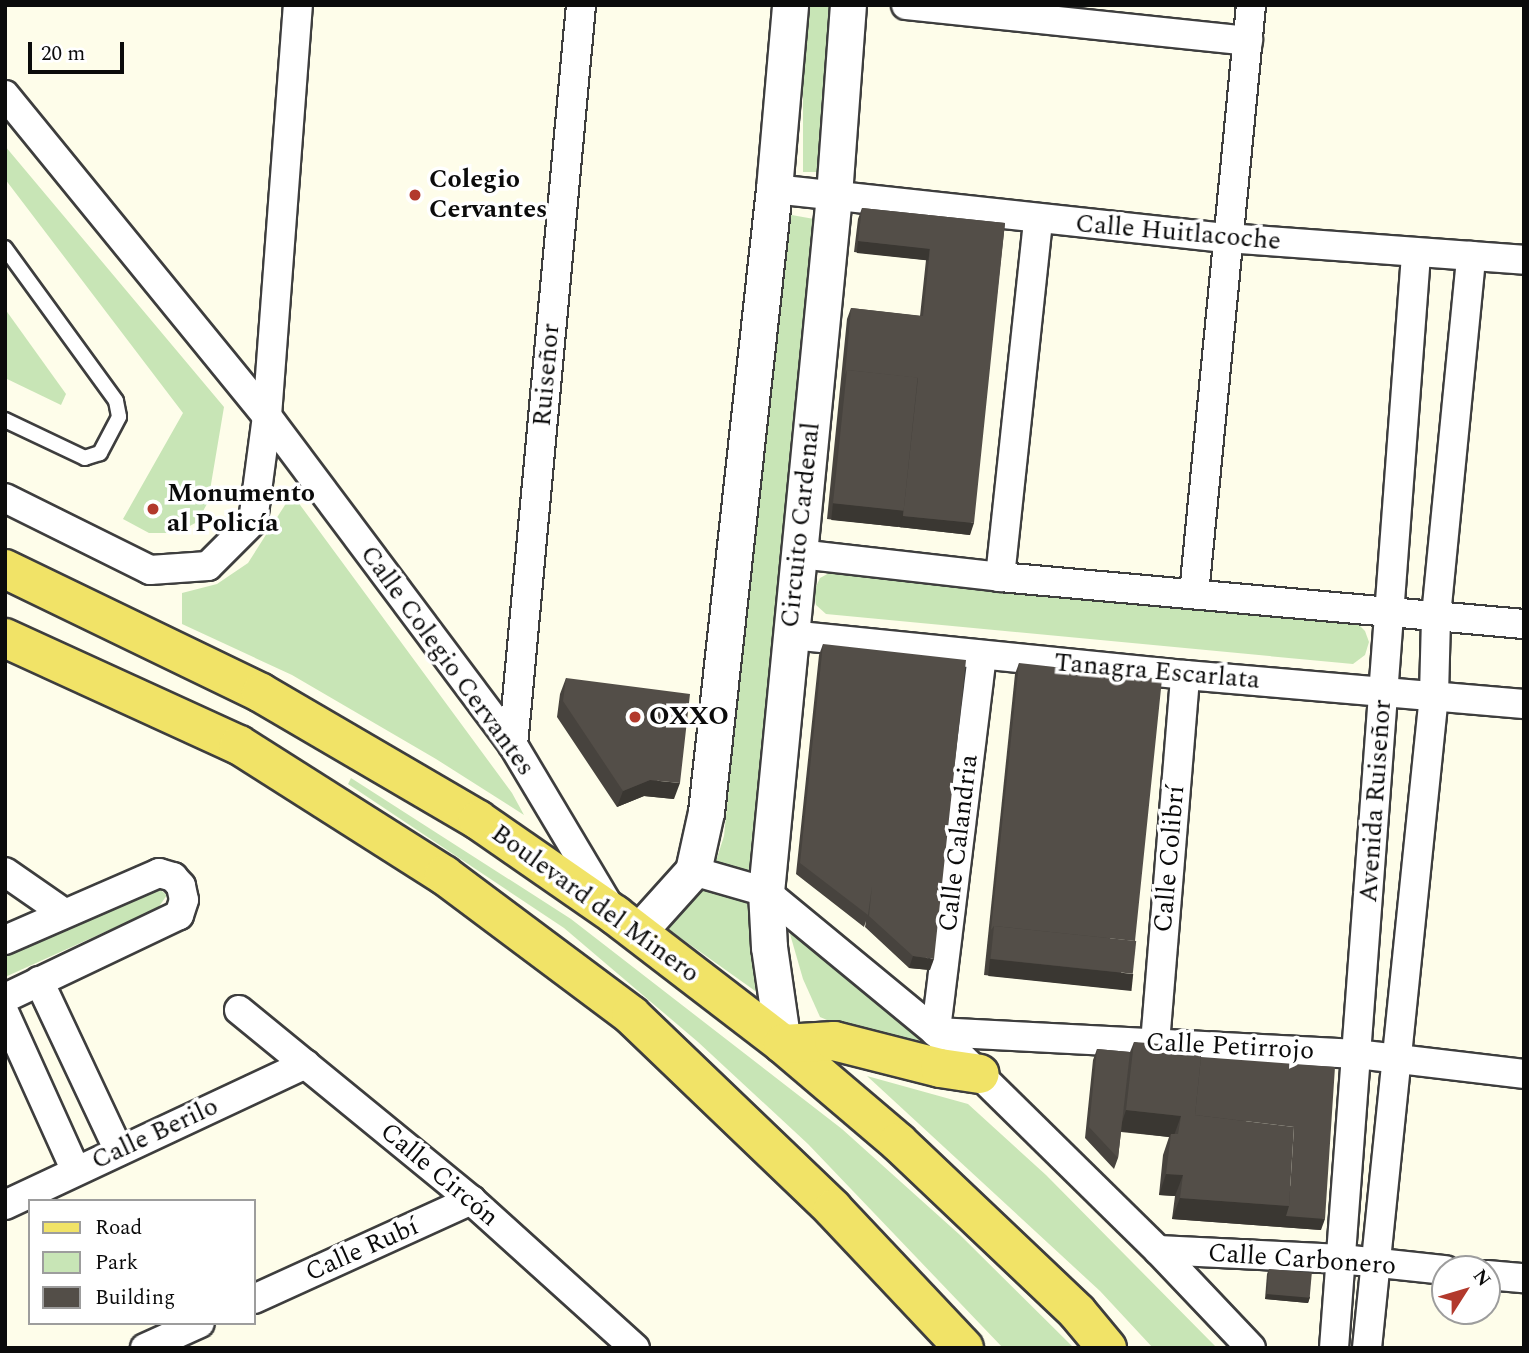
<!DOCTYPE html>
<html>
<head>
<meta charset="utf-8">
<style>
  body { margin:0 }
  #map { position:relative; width:1529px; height:1353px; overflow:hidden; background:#fefdea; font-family:Spectral,serif }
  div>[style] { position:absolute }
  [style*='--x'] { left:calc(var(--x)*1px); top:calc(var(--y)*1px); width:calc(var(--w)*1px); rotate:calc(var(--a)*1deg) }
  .green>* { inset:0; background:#c8e5b6; transform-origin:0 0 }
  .roads { filter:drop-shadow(2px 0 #3e3e3e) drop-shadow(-2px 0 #3e3e3e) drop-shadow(0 2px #3e3e3e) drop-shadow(0 -2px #3e3e3e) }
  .service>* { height:14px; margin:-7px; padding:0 7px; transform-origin:7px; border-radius:7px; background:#fff }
  .minor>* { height:28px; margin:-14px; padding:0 14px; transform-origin:14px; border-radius:14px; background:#fff }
  .tertiary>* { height:35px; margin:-17.5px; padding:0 17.5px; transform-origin:17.5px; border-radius:17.5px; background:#fff }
  .primary>* { height:38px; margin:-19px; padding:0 19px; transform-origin:19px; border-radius:19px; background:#f1e367 }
  .wall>* { inset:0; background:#47433e }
  .shaded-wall>* { inset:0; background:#3a3732; transform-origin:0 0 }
  .building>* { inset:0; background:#534e48; transform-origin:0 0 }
  .dots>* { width:19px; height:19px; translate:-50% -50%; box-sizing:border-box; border:4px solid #fff; border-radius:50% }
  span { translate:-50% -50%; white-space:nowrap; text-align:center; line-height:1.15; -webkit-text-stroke:7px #fff; paint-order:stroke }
  .poi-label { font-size:26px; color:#0b0b0b; font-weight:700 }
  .left { translate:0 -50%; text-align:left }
  .street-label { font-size:26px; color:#0b0b0b }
  .frame { position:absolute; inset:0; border:7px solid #0b0b0b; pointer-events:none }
  .legend { position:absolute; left:28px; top:1199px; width:228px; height:126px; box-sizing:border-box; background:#fff; border:2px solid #9d9d9d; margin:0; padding:9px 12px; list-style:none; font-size:21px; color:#0b0b0b }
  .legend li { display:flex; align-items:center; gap:14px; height:35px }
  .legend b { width:35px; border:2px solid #9d9d9d }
  .north { position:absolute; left:1431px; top:1255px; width:70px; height:70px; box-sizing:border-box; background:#fff; border:2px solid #9d9d9d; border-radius:50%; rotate:53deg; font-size:19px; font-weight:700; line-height:28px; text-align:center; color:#0b0b0b }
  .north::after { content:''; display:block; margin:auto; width:24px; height:32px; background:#b2392c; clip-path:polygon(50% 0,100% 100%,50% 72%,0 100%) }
  .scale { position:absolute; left:28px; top:42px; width:96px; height:32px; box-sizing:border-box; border:4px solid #0b0b0b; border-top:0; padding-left:9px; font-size:21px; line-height:24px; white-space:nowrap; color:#0b0b0b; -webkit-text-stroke:5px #fff; paint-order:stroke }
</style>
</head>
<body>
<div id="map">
  <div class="green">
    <div style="left:803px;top:5px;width:29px;height:167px"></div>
    <div style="clip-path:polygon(5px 146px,224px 407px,208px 502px,197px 522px,177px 533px,149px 533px,123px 519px,183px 413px,5px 179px)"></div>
    <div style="clip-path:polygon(786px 214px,814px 219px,750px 866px,749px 929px,765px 998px,640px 909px,700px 879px,717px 858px,724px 836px)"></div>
    <div style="clip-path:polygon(5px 309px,66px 394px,61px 405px,5px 378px)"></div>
    <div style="clip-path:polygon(292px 494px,512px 793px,524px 815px,436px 759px,292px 675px,182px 624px,182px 593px,217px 584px,248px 563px)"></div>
    <div style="clip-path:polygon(831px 572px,1355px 621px,1365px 631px,1369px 642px,1365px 655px,1353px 664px,826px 614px,816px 605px,814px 591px,820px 578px)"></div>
    <div style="clip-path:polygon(351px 778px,571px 919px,842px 1129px,960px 1235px,1074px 1348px,1003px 1348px,808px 1144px,698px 1042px,564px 928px,348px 784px)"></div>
    <div style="clip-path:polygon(159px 889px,167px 895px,158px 908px,5px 977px,5px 957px,149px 890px)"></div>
    <div style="clip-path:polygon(790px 934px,797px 935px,841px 969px,931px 1048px,864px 1036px,820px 1017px,803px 979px)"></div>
    <div style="clip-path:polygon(867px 1076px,968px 1104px,1046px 1175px,1217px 1348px,1153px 1348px,1100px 1291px)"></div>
  </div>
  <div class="roads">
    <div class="service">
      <div style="--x:5;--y:248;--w:189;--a:54"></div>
      <div style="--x:116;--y:401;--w:16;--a:79"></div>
      <div style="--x:119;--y:417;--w:41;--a:117.8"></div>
      <div style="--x:100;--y:453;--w:16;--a:162"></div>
      <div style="--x:85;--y:458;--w:89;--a:-154.6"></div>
    </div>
    <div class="minor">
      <div style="--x:906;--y:5;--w:344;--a:6"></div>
      <div style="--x:5;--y:95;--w:414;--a:50.8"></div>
      <div style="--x:267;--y:416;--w:411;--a:53.2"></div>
      <div style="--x:513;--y:745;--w:187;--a:59.2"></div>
      <div style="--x:774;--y:189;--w:456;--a:6.2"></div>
      <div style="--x:1227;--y:238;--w:298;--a:4.2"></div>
      <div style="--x:5;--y:498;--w:162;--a:26.4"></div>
      <div style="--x:150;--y:570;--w:58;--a:-3.9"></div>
      <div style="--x:208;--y:566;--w:64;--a:-45"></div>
      <div style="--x:253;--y:521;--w:106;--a:-82.4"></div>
      <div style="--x:267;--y:416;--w:412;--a:-85.7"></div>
      <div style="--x:799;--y:554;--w:202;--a:6.5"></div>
      <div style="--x:1000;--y:577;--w:526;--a:5.13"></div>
      <div style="--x:1000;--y:577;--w:360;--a:-83.9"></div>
      <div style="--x:1194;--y:594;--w:592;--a:-84.47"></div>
      <div style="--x:791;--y:635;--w:396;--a:5.8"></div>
      <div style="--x:1185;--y:675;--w:340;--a:4.9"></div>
      <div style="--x:982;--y:655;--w:380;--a:97"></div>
      <div style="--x:936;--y:1032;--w:422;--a:3"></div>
      <div style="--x:1357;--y:1054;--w:168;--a:6.8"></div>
      <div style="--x:513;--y:745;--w:743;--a:-84.75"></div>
      <div style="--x:693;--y:871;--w:76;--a:16"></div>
      <div style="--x:766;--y:892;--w:220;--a:39.5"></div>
      <div style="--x:936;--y:1032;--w:311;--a:44.5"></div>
      <div style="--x:1158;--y:1250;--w:135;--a:46.5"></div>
      <div style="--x:5;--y:872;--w:72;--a:34.8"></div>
      <div style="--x:5;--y:940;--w:168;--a:-23.5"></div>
      <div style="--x:159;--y:873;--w:15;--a:16"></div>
      <div style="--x:173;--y:877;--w:12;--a:48"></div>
      <div style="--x:181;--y:886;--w:14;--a:78"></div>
      <div style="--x:184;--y:900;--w:16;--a:108"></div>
      <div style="--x:179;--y:915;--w:193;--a:154.5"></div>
      <div style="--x:39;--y:981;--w:188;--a:64.8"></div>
      <div style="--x:239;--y:1010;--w:300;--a:39.3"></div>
      <div style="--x:471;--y:1200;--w:221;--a:42.1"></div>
      <div style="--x:5;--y:1014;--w:172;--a:65.7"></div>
      <div style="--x:1155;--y:1043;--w:369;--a:-85.3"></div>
      <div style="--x:5;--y:1205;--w:332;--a:-25.1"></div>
      <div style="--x:1158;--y:1250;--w:184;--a:2.8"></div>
      <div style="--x:1342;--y:1259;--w:104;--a:6.1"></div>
      <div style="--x:1487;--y:1275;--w:37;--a:5"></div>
      <div style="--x:254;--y:1299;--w:239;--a:-24.5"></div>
      <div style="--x:145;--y:1348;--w:60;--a:-24.4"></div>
      <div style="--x:1334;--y:1348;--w:1097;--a:-85.71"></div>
      <div style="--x:1367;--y:1348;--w:656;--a:-84.14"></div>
      <div style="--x:1434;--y:695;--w:79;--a:-88.5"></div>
      <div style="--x:1436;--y:616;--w:362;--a:-84.4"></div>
    </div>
    <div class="tertiary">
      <div style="--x:638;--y:932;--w:82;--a:-48"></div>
      <div style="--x:693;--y:871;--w:60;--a:-77.6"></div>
      <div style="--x:706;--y:812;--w:627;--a:-83.77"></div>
      <div style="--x:774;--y:189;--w:185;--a:-85"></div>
      <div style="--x:783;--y:1044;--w:98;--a:-98.2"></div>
      <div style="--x:769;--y:947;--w:55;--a:-93.1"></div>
      <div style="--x:766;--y:892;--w:700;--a:-84.43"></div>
      <div style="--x:834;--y:195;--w:191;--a:-85.8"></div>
    </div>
    <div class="primary">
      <div style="--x:5;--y:569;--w:284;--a:25.8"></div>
      <div style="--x:261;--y:693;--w:251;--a:30.3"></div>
      <div style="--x:478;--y:820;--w:167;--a:34.7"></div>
      <div style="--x:615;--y:915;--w:212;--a:37.5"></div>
      <div style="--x:783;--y:1044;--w:151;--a:40.4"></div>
      <div style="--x:898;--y:1142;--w:247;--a:43.5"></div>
      <div style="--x:1077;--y:1312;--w:47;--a:50.2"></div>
      <div style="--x:5;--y:638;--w:257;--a:24.6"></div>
      <div style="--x:239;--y:745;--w:243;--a:32.4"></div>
      <div style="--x:444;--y:875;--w:234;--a:36.8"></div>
      <div style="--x:631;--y:1015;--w:280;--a:43.8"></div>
      <div style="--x:833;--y:1209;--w:191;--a:46.7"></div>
      <div style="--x:783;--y:1044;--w:51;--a:-3.4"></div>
      <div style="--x:834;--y:1041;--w:109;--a:14.3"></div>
      <div style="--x:940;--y:1068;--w:40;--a:8.5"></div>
    </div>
  </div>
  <div class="wall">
    <div style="clip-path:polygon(862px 208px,1005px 223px,970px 535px,899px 527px,899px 524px,898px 527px,827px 519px,847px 319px,851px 308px,920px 316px,926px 260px,854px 252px,858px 219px)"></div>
    <div style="clip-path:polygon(823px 644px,930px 970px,909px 968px,865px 927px,866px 921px,864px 927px,796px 874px,819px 655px)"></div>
    <div style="clip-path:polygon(1019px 663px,1127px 990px,984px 975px,1015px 674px)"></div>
    <div style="clip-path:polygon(566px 678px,674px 799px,644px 796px,617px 807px,557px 717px,560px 694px)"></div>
    <div style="clip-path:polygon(1134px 1042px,1201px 1057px,1321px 1230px,1172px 1219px,1175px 1196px,1159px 1195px,1163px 1155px,1169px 1137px,1121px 1132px,1118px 1158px,1114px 1169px,1085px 1138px,1093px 1060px,1097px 1049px,1130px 1052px)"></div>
    <div style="clip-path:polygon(1269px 1269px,1310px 1297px,1308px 1303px,1265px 1299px,1267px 1274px)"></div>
  </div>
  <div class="shaded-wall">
    <div style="left:858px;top:241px;width:72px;height:12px;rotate:6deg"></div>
    <div style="left:833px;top:503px;width:71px;height:17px;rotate:6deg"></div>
    <div style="clip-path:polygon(903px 516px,974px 523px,970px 535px,899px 527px)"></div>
    <div style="clip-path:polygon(650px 780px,680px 783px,674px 799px,644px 796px,617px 807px,623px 791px)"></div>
    <div style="clip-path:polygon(913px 956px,934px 959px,930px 970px,909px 968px)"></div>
    <div style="left:990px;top:959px;width:144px;height:17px;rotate:6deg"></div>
    <div style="clip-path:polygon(1126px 1110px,1181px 1116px,1173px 1138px,1171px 1134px,1169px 1137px,1119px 1131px)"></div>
    <div style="clip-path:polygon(1166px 1174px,1183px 1175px,1175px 1196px,1159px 1195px)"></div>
    <div style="clip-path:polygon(1180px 1198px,1289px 1206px,1325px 1219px,1321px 1230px,1172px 1219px)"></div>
    <div style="clip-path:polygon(1267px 1294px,1310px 1297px,1308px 1303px,1265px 1299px)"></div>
  </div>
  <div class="building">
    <div style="clip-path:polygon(862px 208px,1005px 223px,974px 523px,903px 516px,918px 378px,847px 370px,845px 375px,851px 308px,923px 316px,930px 249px,858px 241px)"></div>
    <div style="left:847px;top:370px;width:71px;height:134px;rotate:6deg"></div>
    <div style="clip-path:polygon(823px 644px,966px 660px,934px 959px,913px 956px,869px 916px,872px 886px,868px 915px,800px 863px)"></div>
    <div style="clip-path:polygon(1019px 663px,1162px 679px,1135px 941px,994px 926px,991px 930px)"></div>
    <div style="clip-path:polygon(566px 678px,690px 694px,680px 783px,650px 780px,623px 791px,563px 701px)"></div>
    <div style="left:994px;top:926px;width:143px;height:33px;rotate:6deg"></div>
    <div style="clip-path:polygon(1134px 1042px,1202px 1047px,1195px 1115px,1294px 1127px,1289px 1206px,1180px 1198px,1183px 1175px,1166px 1174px,1171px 1134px,1178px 1134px,1181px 1116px,1126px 1110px)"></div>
    <div style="clip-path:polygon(1097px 1049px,1130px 1052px,1118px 1158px,1089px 1127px)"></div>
    <div style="clip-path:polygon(1201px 1057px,1335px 1067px,1325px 1219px,1286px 1216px,1289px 1206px,1294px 1127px,1195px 1115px)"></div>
    <div style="left:1269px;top:1269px;width:43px;height:25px;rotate:5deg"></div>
  </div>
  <div class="dots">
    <div style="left:415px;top:195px;background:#b2392c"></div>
    <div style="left:153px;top:509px;background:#b2392c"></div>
    <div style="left:635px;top:717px;background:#b2392c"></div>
  </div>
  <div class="poi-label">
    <span class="left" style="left:429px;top:195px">Colegio<br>Cervantes</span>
    <span class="left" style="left:167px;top:509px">Monumento<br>al Policía</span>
    <span class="left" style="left:649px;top:717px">OXXO</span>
  </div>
  <div class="street-label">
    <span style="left:1178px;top:233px;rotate:5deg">Calle Huitlacoche</span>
    <span style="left:547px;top:375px;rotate:-85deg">Ruiseñor</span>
    <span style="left:801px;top:525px;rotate:-84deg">Circuito Cardenal</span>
    <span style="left:447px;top:661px;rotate:54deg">Calle Colegio Cervantes</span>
    <span style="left:1157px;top:672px;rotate:5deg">Tanagra Escarlata</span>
    <span style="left:1376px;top:801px;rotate:-86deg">Avenida Ruiseñor</span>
    <span style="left:959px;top:843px;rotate:-83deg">Calle Calandria</span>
    <span style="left:1170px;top:859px;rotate:-85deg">Calle Colibrí</span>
    <span style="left:595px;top:904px;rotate:36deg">Boulevard del Minero</span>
    <span style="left:1230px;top:1047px;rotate:3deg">Calle Petirrojo</span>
    <span style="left:155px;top:1134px;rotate:-25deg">Calle Berilo</span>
    <span style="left:439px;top:1175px;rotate:40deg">Calle Circón</span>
    <span style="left:362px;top:1250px;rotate:-24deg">Calle Rubí</span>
    <span style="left:1302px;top:1260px;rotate:4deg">Calle Carbonero</span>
  </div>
  <div class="frame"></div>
  <ul class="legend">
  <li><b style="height:9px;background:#f1e367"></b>Road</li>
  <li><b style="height:19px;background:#c8e5b6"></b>Park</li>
  <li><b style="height:19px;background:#534e48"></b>Building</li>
  </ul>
  <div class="north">N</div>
  <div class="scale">20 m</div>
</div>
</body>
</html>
